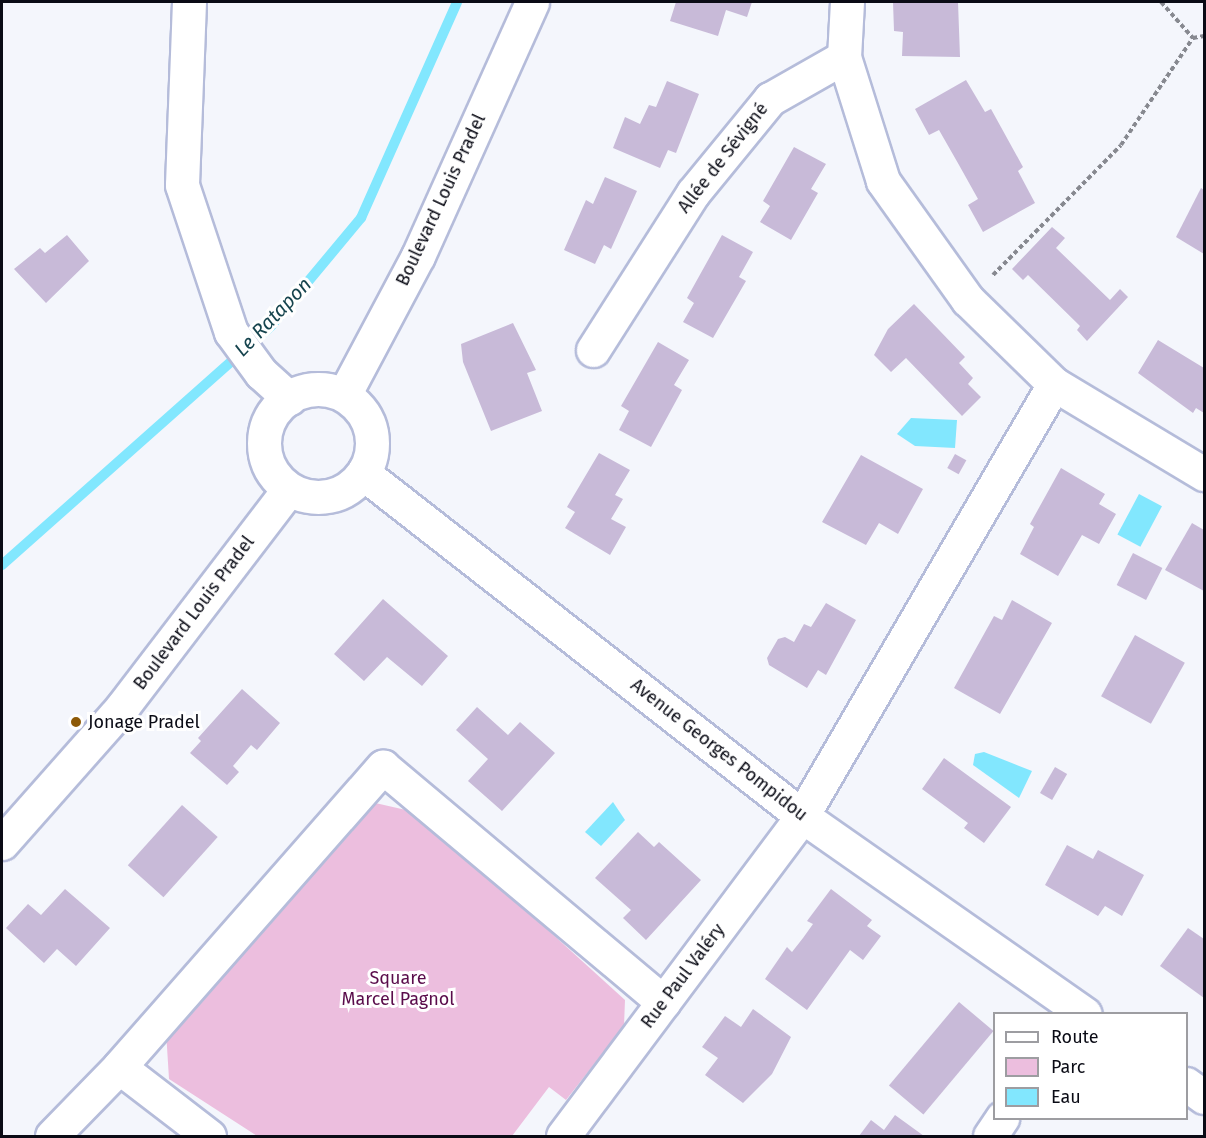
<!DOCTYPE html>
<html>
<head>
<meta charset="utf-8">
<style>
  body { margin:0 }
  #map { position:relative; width:1206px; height:1138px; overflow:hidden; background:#f4f6fc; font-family:"Fira Sans",sans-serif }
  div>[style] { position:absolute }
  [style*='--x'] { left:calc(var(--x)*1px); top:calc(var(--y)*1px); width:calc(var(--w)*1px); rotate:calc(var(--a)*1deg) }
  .green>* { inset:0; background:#ecbede }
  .water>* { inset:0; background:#82e7fe; transform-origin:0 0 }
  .stream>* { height:10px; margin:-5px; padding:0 5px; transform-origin:5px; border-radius:5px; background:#82e7fe }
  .building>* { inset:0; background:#c8bad8; transform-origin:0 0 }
  .path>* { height:4px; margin-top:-2px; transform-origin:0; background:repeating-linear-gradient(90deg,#878990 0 4.5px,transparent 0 7.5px) }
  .roads { filter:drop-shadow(2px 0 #b5bcda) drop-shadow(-2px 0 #b5bcda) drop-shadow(0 2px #b5bcda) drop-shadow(0 -2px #b5bcda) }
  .minor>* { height:33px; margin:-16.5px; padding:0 16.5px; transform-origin:16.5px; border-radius:16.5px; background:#fff }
  .minor>.ring { margin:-16.5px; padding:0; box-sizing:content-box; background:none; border:33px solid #fff; border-radius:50% }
  .dots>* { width:16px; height:16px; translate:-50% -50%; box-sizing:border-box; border:3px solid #fff; border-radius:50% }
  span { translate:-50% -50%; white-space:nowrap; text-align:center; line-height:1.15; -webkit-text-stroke:6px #fff; paint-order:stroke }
  .street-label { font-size:18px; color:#0a0b15 }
  .poi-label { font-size:18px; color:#0a0b15 }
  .left { translate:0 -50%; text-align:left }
  .park-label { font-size:18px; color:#5a0c4b }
  .water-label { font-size:20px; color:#16444e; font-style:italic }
  .frame { position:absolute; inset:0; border:3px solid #0a0b15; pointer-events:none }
  .legend { position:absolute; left:993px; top:1012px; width:195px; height:108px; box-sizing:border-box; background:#fff; border:2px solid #9d9da1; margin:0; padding:8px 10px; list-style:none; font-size:18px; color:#0a0b15 }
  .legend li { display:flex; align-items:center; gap:12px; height:30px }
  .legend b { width:30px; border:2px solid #9d9da1 }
</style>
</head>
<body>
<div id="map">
  <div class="green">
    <div style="clip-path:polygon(371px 802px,419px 813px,625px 1000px,624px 1026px,566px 1100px,549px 1087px,512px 1136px,257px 1136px,169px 1079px,166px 1031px)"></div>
  </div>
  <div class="water">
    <div style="clip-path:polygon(911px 418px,957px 420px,955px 448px,915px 446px,897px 434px)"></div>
    <div style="left:1139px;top:494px;width:26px;height:46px;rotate:28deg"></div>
    <div style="clip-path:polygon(984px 752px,1032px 771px,1019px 798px,973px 765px,975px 754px)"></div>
    <div style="clip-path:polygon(613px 802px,625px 820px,601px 846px,585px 832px)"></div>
  </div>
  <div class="stream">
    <div style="--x:2;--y:565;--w:360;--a:-41.6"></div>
    <div style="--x:271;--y:326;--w:141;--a:-50.2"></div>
    <div style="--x:361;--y:218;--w:236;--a:-66"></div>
  </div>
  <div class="building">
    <div style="clip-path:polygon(676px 2px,752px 2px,747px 17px,726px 10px,718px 36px,670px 21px)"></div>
    <div style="clip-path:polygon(893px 2px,958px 2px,960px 57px,902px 56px,903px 32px,894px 31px)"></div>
    <div style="clip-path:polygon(966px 80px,985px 112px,991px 109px,1023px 167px,1018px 171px,1035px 203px,983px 232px,968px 205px,978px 199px,959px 165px,939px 130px,929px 135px,915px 109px)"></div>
    <div style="clip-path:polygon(667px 81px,699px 94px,676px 153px,668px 150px,660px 168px,613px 148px,625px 117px,640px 124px,649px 105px,656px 107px)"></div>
    <div style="clip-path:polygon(794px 147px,826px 164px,811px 189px,818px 193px,791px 240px,760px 222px,770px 206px,763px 201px)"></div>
    <div style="clip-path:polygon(605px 177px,637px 191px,611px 249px,604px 245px,595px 264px,564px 250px,586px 200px,593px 204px)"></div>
    <div style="clip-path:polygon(1201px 188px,1204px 190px,1204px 254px,1176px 237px)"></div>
    <div style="clip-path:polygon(1052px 227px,1065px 238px,1056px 248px,1110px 300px,1120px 289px,1128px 297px,1087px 341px,1077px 330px,1080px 326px,1028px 275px,1023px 280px,1012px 269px)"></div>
    <div style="clip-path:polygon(67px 235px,89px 261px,46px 303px,14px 269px,40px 248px,45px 253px)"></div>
    <div style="clip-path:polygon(722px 235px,753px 252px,739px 277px,746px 281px,713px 338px,683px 322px,694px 303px,687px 298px)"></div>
    <div style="clip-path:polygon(914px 304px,965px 357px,959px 363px,973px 378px,968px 384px,981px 397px,962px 416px,906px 358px,891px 372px,874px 355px,888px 329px)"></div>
    <div style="clip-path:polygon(513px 323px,536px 370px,527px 373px,542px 411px,491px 431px,463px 362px,461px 344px)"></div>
    <div style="clip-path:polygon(1158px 340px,1204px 368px,1204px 413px,1196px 408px,1193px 413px,1138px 373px)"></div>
    <div style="clip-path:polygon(658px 342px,689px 360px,674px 385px,682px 390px,651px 447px,619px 430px,629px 411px,621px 406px)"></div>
    <div style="clip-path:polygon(599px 453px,630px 470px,615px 495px,623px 499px,611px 519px,626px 527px,610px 555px,565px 528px,575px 512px,567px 507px)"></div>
    <div style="left:955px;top:454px;width:13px;height:16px;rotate:29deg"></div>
    <div style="clip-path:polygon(861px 455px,923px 489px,898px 534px,879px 523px,866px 545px,822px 522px)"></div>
    <div style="clip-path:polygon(1061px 468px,1105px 494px,1099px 504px,1116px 514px,1099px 544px,1082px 535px,1058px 576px,1020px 554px,1034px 527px,1030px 524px)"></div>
    <div style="clip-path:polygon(1192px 523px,1204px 530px,1204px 591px,1165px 570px)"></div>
    <div style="left:1133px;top:553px;width:33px;height:36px;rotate:27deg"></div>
    <div style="clip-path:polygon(383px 599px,448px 656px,422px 686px,387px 657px,364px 681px,334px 654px)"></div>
    <div style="clip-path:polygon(1012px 600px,1052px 623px,1000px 714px,954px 688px,994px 616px,1002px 620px)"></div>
    <div style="clip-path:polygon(826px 603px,856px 620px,826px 675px,818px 670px,807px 688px,769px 665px,767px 658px,778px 639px,785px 637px,794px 642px,804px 624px,811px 627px)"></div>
    <div style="left:1135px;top:635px;width:57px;height:70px;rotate:29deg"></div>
    <div style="clip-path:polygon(242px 689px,280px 723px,257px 750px,251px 745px,233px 766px,239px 772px,227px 785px,190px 753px,201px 741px,198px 738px)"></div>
    <div style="clip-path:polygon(477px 707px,508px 735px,520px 722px,555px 753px,502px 811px,468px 781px,488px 759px,456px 730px)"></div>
    <div style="clip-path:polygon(944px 758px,1011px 807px,984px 843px,964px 828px,968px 823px,922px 789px)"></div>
    <div style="left:1055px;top:767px;width:14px;height:30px;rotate:30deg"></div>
    <div style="left:182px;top:805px;width:48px;height:81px;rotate:42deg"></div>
    <div style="clip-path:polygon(638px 832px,654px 847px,659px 842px,701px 880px,646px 940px,623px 918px,631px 910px,595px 878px)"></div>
    <div style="clip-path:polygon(1067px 845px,1093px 859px,1098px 850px,1144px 875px,1122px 916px,1105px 906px,1098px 916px,1045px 885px)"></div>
    <div style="clip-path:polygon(65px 889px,110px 928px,76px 966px,57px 949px,44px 963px,6px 928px,28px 904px,41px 915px)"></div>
    <div style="clip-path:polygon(831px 889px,872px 920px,867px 926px,881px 936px,863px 960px,850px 950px,807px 1010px,765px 979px,787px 947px,792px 952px,803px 938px,813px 924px,807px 921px)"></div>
    <div style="clip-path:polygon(1188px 928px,1204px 939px,1204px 998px,1160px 966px)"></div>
    <div style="left:959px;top:1002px;width:45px;height:109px;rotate:40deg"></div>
    <div style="clip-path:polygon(753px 1009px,791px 1037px,772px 1074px,743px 1103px,705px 1075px,718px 1058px,702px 1047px,725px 1016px,741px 1027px)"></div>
    <div style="clip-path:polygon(895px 1115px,924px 1136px,859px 1136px,871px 1120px,884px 1130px)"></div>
  </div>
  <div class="path">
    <div style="--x:1161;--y:2;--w:48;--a:48.4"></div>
    <div style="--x:993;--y:275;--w:182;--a:-45.4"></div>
    <div style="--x:1121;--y:145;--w:129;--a:-56.1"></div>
    <div style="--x:1193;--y:38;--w:11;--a:-10"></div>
  </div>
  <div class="roads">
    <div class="minor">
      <div style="--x:189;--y:2;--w:183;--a:92.2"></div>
      <div style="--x:182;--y:185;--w:155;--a:71.6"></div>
      <div style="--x:231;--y:332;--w:51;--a:53.8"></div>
      <div style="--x:261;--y:373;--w:38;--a:42"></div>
      <div style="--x:847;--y:2;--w:55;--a:93.1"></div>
      <div style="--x:844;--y:57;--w:130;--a:72.5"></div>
      <div style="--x:883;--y:181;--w:146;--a:54.5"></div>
      <div style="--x:968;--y:300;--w:120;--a:44.3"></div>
      <div style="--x:1054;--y:384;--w:175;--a:31"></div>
      <div style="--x:593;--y:350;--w:186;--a:-57.5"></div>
      <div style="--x:693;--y:193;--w:122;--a:-50.7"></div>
      <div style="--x:770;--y:99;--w:85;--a:-29.6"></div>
      <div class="ring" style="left:264px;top:389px;width:75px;height:75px"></div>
      <div style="--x:344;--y:395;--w:157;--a:-62"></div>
      <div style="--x:418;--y:256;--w:278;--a:-65.8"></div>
      <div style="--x:363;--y:473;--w:557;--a:38"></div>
      <div style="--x:802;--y:816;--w:345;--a:35"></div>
      <div style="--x:2;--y:843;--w:183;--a:-48.5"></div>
      <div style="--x:123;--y:706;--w:273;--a:-52.6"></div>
      <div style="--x:1186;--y:1084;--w:22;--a:36"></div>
      <div style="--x:52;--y:1136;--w:96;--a:-45.8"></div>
      <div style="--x:209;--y:1136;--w:113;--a:-142.5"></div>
      <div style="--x:119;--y:1067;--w:400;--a:-48.7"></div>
      <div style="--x:383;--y:767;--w:366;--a:40"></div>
      <div style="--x:563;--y:1136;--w:399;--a:-53.2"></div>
      <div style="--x:802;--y:816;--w:500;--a:-59.74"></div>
      <div style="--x:990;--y:1136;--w:22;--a:-56"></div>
    </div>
  </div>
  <div class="dots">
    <div style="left:76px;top:722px;background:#8d5907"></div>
  </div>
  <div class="street-label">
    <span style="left:723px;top:158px;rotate:-52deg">Allée de Sévigné</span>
    <span style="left:441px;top:200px;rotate:-65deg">Boulevard Louis Pradel</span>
    <span style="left:194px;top:613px;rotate:-53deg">Boulevard Louis Pradel</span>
    <span style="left:719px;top:750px;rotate:38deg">Avenue Georges Pompidou</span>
    <span style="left:683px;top:976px;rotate:-53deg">Rue Paul Valéry</span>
  </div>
  <div class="poi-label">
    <span class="left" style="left:88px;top:722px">Jonage Pradel</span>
  </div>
  <div class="park-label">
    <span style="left:398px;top:989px">Square<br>Marcel Pagnol</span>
  </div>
  <div class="water-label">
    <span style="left:273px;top:317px;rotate:-46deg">Le Ratapon</span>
  </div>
  <div class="frame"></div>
  <ul class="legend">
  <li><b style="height:8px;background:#fff"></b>Route</li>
  <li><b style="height:16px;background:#ecbede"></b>Parc</li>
  <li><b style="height:16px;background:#82e7fe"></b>Eau</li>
  </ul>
</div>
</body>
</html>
